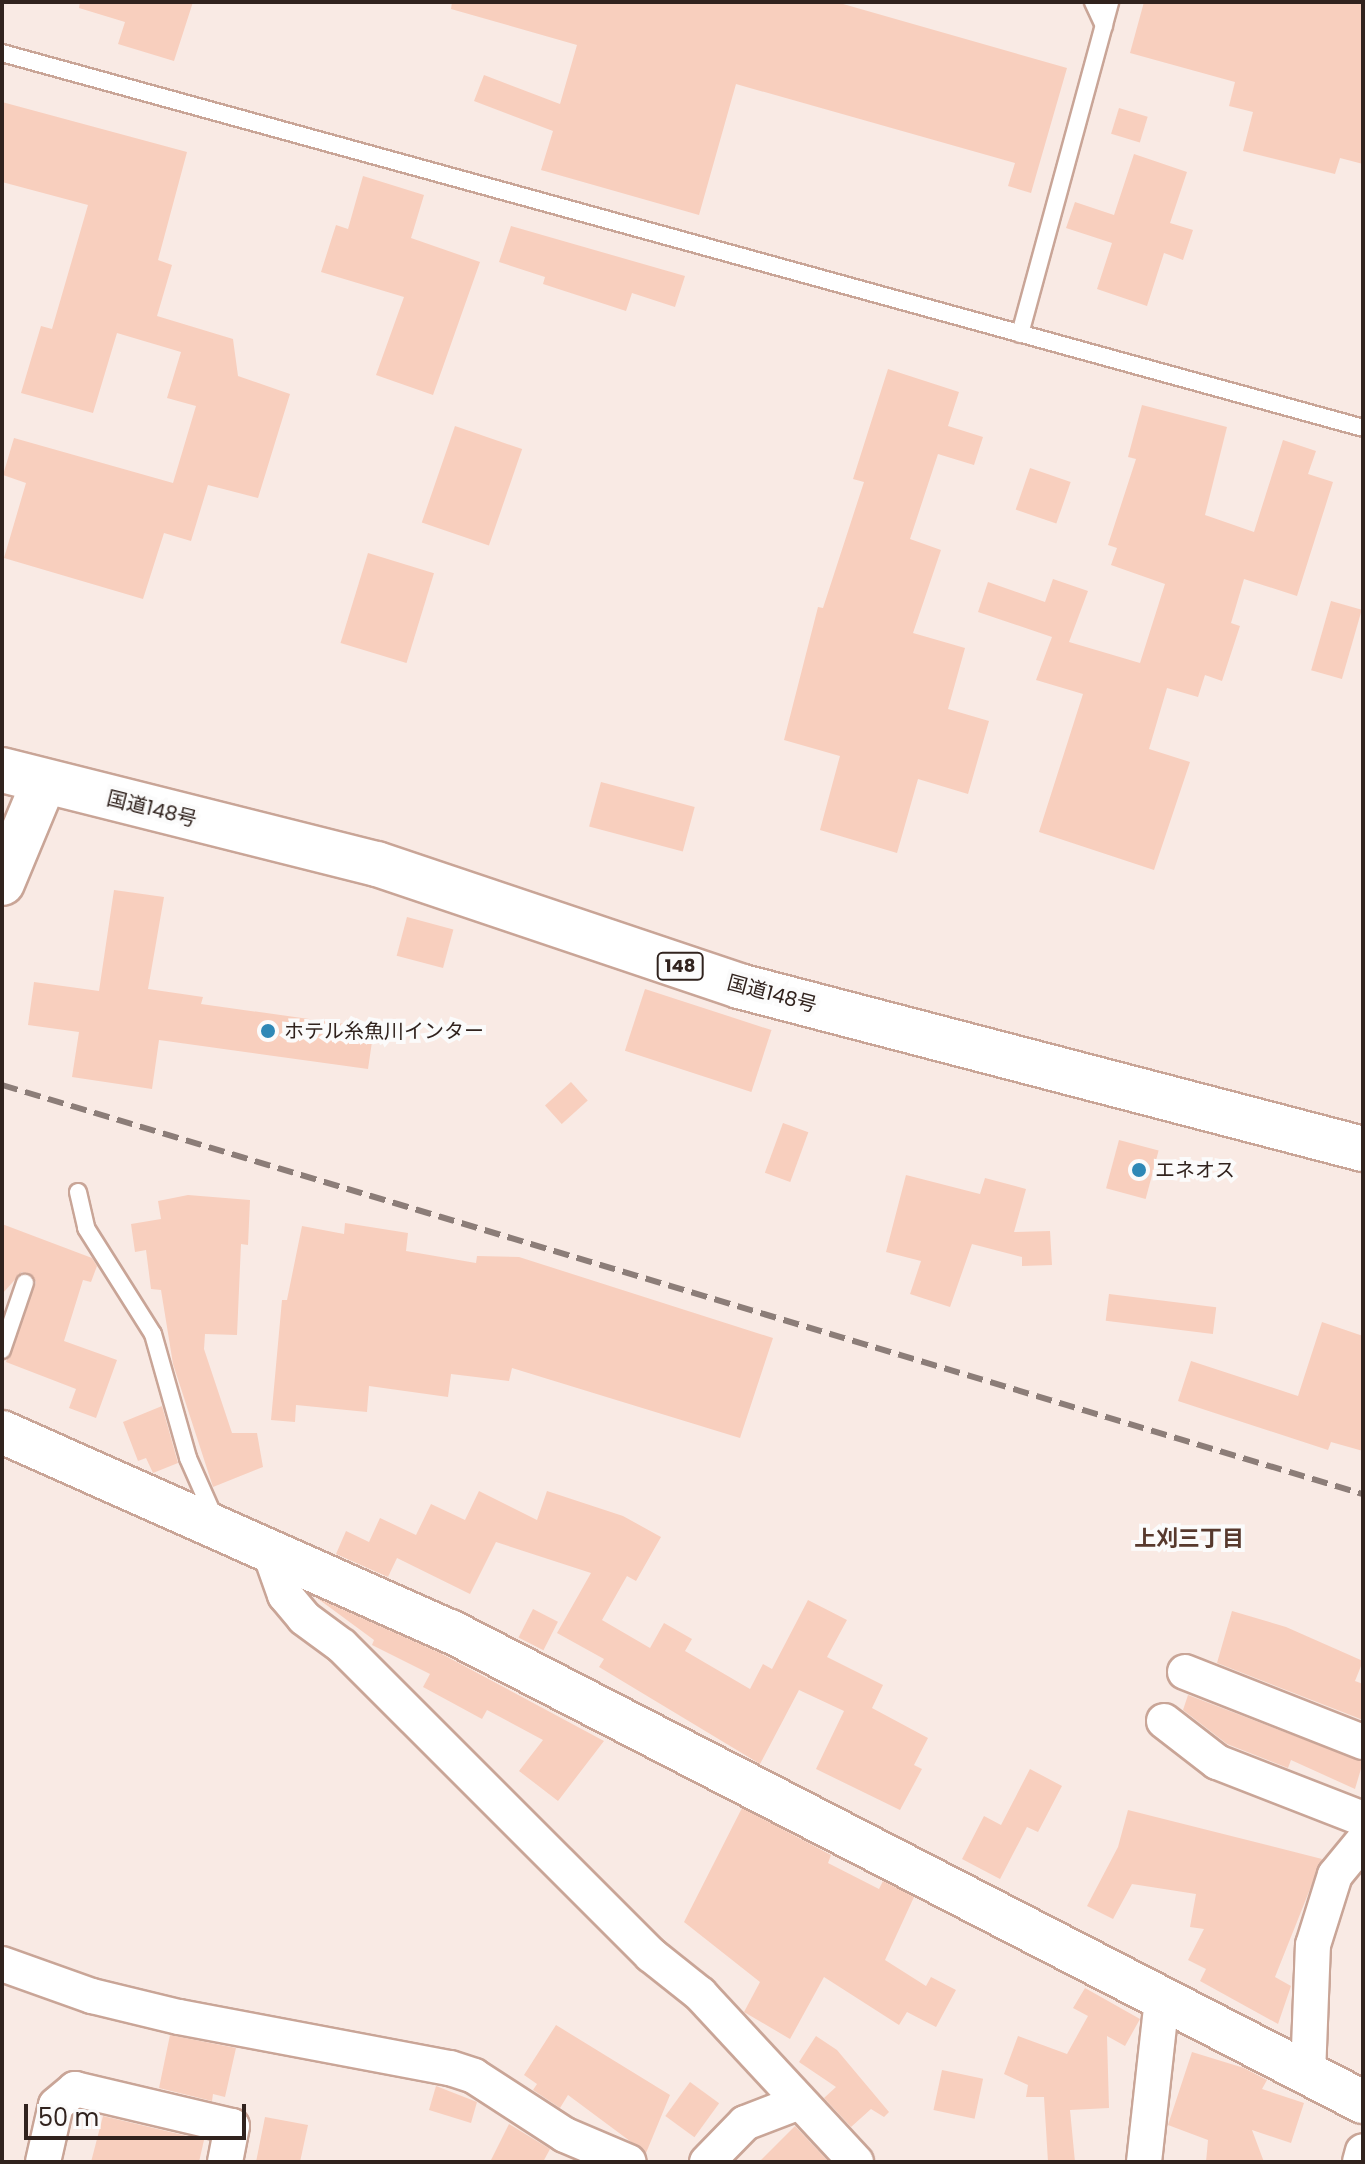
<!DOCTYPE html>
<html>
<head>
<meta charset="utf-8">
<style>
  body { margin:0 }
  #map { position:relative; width:1365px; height:2164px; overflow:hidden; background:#f9eae4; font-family:Poppins,"Noto Sans JP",sans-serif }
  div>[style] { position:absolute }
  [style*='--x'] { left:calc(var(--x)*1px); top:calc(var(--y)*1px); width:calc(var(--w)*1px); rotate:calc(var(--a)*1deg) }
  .building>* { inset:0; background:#f8cfbe; transform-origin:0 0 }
  .roads { filter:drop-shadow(2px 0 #c9a597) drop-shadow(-2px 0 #c9a597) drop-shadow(0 2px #c9a597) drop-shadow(0 -2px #c9a597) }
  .service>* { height:16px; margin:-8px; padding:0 8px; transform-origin:8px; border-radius:8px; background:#fff }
  .minor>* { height:34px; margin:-17px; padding:0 17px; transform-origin:17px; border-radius:17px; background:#fff }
  .tertiary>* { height:42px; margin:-21px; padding:0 21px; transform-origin:21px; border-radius:21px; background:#fff }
  .trunk>* { height:44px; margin:-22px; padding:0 22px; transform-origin:22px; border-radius:22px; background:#fff }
  .motorway>* { height:44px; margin:-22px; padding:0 22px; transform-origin:22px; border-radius:22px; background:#fff }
  .rail>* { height:6px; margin-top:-3px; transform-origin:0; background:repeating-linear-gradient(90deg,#8c7d78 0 16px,transparent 0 24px) }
  .dots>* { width:22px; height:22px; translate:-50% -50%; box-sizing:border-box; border:4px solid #fbfbfb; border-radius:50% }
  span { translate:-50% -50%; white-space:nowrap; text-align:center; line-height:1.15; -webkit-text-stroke:8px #fbfbfb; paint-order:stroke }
  .shield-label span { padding:2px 6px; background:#fbfbfb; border:2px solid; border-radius:6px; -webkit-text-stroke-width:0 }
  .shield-label { font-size:18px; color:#31231e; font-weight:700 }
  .street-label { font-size:20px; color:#31231e }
  .poi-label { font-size:20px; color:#31231e }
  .left { translate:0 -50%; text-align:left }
  .neighbourhood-label { font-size:22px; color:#57392d; font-weight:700 }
  .frame { position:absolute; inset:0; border:4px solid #31231e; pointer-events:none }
  .scale { position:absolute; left:24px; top:2104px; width:222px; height:36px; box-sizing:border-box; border:4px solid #31231e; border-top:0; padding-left:10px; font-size:24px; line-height:28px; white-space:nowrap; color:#31231e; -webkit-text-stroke:6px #fbfbfb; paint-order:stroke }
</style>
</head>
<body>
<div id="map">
  <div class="building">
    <div style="clip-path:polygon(80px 2px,193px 2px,174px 61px,118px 44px,125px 22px,79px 8px)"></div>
    <div style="clip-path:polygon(452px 2px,836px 2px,1067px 68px,1031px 193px,1008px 186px,1015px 163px,736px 84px,699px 215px,541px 170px,553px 131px,474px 101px,484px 75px,560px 104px,577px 45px,451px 9px)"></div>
    <div style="clip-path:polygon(1144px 2px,1363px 2px,1363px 164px,1340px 158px,1335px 174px,1243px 151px,1253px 112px,1229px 106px,1235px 82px,1130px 53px)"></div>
    <div style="clip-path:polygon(2px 102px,187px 152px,158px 260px,172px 265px,157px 316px,233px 339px,238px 376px,290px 394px,258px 498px,208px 485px,191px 541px,164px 533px,143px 599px,4px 558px,26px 483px,3px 475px,14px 438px,173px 483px,196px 406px,167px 398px,181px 352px,117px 333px,93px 413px,21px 393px,41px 326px,52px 329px,88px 205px,2px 182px)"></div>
    <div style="left:1119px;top:108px;width:30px;height:27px;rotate:17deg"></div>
    <div style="clip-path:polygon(1134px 154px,1187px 172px,1170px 223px,1193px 230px,1183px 260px,1164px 253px,1147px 306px,1097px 289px,1112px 243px,1066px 228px,1075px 202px,1114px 215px)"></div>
    <div style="clip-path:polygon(363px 176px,424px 195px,411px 238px,480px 262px,433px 395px,376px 375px,404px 297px,321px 272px,336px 225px,348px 229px)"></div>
    <div style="clip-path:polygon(511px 226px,685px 276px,675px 307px,632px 293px,626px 311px,543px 284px,545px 277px,499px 262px)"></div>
    <div style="clip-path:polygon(888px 369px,959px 392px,948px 426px,983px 437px,974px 465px,938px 454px,910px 539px,941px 550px,913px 633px,965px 648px,948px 709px,989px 721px,968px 794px,918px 779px,897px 853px,820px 830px,840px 756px,784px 740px,818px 607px,823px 608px,864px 482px,853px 479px)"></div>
    <div style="clip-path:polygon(1142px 405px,1227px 427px,1205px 515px,1254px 532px,1283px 440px,1316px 451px,1308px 474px,1333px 482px,1297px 596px,1244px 579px,1231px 623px,1240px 626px,1222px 681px,1205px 675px,1198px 697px,1167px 688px,1149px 749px,1190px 762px,1154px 870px,1039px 832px,1083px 694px,1036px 680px,1052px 637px,978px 612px,988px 582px,1045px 602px,1053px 579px,1088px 591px,1069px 642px,1140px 663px,1165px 584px,1111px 565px,1117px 548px,1108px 545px,1136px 459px,1128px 457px)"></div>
    <div style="left:455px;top:426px;width:71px;height:102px;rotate:19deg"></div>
    <div style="left:1030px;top:468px;width:43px;height:44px;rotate:19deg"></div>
    <div style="left:368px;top:553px;width:69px;height:94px;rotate:17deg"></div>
    <div style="left:1331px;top:601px;width:32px;height:72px;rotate:16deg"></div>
    <div style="left:601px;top:782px;width:97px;height:46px;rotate:15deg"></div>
    <div style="clip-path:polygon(114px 890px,164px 897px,148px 989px,203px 997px,201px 1004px,374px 1028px,368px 1069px,159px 1040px,152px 1089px,72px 1077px,79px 1032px,28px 1025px,34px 982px,99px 991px)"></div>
    <div style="left:407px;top:917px;width:48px;height:40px;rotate:15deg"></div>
    <div style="left:645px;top:989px;width:133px;height:65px;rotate:18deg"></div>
    <div style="left:571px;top:1082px;width:25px;height:35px;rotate:48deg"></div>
    <div style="left:783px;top:1123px;width:27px;height:53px;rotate:20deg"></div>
    <div style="left:1119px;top:1140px;width:41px;height:50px;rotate:15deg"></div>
    <div style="clip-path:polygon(906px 1175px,980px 1194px,985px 1178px,1026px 1189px,1014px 1232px,1050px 1231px,1052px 1265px,1022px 1266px,1022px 1257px,972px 1244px,950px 1307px,910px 1294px,921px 1261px,886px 1252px)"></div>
    <div style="clip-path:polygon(188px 1195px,250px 1200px,248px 1245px,241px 1244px,237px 1335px,205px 1334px,204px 1349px,232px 1433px,257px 1433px,263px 1467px,213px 1487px,173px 1364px,161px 1290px,151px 1289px,146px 1250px,135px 1252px,131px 1224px,161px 1219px,158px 1201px)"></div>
    <div style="clip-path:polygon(345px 1223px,408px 1233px,406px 1251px,476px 1263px,477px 1256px,519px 1257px,773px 1338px,740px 1438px,512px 1368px,509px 1381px,451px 1374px,448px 1397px,369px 1386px,367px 1412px,296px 1405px,295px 1422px,271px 1420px,282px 1300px,287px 1300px,302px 1226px,344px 1234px)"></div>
    <div style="clip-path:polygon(2px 1224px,92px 1258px,97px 1266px,91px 1282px,83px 1280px,64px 1341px,117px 1360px,96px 1418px,69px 1408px,76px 1389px,6px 1362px,36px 1282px,22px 1272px,2px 1294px)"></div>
    <div style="left:1109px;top:1294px;width:108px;height:27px;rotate:7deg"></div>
    <div style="clip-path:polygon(1322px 1322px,1363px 1336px,1363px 1451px,1331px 1442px,1328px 1450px,1178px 1401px,1191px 1361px,1298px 1396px)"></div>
    <div style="clip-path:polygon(162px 1406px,178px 1463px,153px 1473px,146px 1458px,138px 1461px,123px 1422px)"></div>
    <div style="clip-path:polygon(479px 1491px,537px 1520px,547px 1491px,623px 1516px,661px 1537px,636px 1581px,627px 1576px,602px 1620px,650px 1648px,664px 1623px,692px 1639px,685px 1651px,750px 1689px,763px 1664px,772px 1669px,808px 1600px,847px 1620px,827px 1657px,883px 1685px,872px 1708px,928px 1738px,914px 1765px,922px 1769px,900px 1810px,816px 1769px,844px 1711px,799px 1690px,760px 1764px,599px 1667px,604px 1659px,557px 1633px,591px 1573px,496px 1542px,470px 1594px,397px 1558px,388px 1577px,336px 1554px,346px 1531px,369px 1542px,380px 1518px,416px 1535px,431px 1504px,465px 1520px)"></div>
    <div style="clip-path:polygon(317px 1598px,440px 1653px,604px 1741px,558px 1801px,519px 1771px,543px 1740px,487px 1710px,482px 1719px,423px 1687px,430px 1674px,372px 1645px,374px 1640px)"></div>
    <div style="left:533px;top:1609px;width:28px;height:32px;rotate:27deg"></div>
    <div style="clip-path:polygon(1232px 1611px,1286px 1627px,1363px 1661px,1355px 1681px,1363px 1684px,1363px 1720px,1217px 1663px)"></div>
    <div style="clip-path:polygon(1188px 1695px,1363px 1762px,1355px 1789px,1291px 1760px,1288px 1768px,1227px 1744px,1183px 1710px)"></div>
    <div style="clip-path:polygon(1030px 1769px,1062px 1786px,1038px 1832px,1027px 1827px,1000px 1879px,962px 1859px,984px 1816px,1001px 1825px)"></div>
    <div style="clip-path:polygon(742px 1808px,831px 1855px,828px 1863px,879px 1889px,883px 1881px,914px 1897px,885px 1960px,926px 1986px,931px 1977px,956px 1990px,936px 2027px,907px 2012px,899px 2025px,824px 1977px,790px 2039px,744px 2012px,760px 1982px,684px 1922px)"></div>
    <div style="clip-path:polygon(1128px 1810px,1322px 1859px,1275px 1977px,1291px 1986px,1278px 2024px,1200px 1981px,1206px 1969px,1188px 1960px,1204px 1929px,1190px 1927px,1196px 1894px,1132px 1884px,1113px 1919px,1087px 1906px,1118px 1847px)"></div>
    <div style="clip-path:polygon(1085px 1988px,1140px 2019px,1125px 2046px,1107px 2036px,1109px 2108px,1070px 2110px,1075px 2162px,1048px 2162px,1044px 2097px,1026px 2097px,1028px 2085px,1004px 2074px,1018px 2036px,1067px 2054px,1088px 2016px,1073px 2008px)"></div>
    <div style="clip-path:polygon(556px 2025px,670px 2095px,646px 2153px,568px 2095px,560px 2108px,533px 2090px,537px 2084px,524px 2075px)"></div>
    <div style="clip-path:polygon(170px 2035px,236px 2048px,225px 2097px,213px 2094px,212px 2101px,159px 2088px)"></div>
    <div style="clip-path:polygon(816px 2036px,837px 2050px,889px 2112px,884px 2117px,871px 2109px,851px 2127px,824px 2098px,836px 2087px,799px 2062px)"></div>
    <div style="clip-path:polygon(1192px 2052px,1244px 2068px,1267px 2080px,1262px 2089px,1304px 2103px,1291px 2143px,1252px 2130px,1264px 2162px,1206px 2162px,1208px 2140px,1168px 2125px)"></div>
    <div style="left:942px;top:2070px;width:42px;height:41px;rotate:12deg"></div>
    <div style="left:690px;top:2082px;width:36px;height:42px;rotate:36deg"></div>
    <div style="clip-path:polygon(436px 2086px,477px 2102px,471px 2123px,429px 2110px)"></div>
    <div style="clip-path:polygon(103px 2116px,204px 2140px,199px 2162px,91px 2162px)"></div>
    <div style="clip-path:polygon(265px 2117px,308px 2125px,300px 2162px,256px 2162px)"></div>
    <div style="clip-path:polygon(509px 2124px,550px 2149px,543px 2162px,490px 2162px)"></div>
    <div style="clip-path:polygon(795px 2126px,828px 2161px,759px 2162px)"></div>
  </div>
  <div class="roads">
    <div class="service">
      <div style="--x:1093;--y:2;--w:26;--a:65"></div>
      <div style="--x:2;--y:53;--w:1412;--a:15.4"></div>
      <div style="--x:1020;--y:334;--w:344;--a:-74.8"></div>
      <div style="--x:78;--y:1192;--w:37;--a:77"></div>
      <div style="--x:86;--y:1228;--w:125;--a:57.7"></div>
      <div style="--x:153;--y:1334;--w:129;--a:74.2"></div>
      <div style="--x:188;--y:1458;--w:67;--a:66.1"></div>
      <div style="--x:2;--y:1350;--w:71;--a:-71.1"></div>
    </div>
    <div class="minor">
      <div style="--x:268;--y:1547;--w:51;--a:70.5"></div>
      <div style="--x:285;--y:1595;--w:30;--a:50"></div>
      <div style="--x:304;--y:1618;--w:47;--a:36.4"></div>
      <div style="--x:342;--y:1646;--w:437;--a:45"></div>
      <div style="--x:651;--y:1955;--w:63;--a:38.5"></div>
      <div style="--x:700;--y:1994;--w:229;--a:47.1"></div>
      <div style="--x:1185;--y:1672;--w:191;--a:21.5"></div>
      <div style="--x:1164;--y:1721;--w:67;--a:37.7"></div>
      <div style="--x:1217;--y:1762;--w:157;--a:21.3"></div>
      <div style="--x:2;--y:1964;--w:96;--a:19.6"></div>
      <div style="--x:92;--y:1996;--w:89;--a:13.6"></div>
      <div style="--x:179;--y:2017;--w:276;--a:10.7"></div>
      <div style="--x:450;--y:2068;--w:25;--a:18"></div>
      <div style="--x:474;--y:2076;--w:108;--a:33"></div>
      <div style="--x:565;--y:2135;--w:69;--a:22.9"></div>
      <div style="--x:1308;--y:2074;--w:129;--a:-87.8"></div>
      <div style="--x:1313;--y:1945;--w:73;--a:-72.6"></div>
      <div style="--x:1335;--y:1875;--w:44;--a:-50.5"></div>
      <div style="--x:43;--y:2162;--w:58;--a:-77.2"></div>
      <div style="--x:56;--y:2105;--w:25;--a:-40"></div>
      <div style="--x:75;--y:2089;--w:161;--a:13.3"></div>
      <div style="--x:232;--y:2126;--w:37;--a:101"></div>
      <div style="--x:707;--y:2162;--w:54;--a:-45.7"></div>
      <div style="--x:745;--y:2123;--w:56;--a:-21"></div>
      <div style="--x:1144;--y:2162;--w:165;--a:-83.7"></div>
      <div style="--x:1360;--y:2162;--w:11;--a:-75"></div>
    </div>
    <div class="tertiary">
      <div style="--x:2;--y:1432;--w:490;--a:24"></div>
      <div style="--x:450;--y:1631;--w:1027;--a:27.29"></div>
    </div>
    <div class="trunk">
      <div style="--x:2;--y:770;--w:387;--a:14.1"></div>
      <div style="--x:377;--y:864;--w:382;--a:18.6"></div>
      <div style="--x:739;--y:986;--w:645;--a:14.64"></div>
    </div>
    <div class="motorway">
      <div style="--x:2;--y:883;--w:109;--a:-67.4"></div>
    </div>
  </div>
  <div class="rail">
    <div style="--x:2;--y:1085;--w:1421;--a:16.73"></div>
  </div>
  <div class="dots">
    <div style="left:268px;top:1031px;background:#2f88b6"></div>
    <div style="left:1139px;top:1170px;background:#2f88b6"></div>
  </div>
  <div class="shield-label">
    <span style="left:680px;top:966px">148</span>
  </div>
  <div class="street-label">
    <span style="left:152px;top:809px;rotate:14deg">国道148号</span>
    <span style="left:772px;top:994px;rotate:15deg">国道148号</span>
  </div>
  <div class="poi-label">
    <span class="left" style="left:284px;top:1031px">ホテル糸魚川インター</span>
    <span class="left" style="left:1155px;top:1170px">エネオス</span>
  </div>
  <div class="neighbourhood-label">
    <span style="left:1189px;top:1539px">上刈三丁目</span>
  </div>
  <div class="frame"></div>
  <div class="scale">50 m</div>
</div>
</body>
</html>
